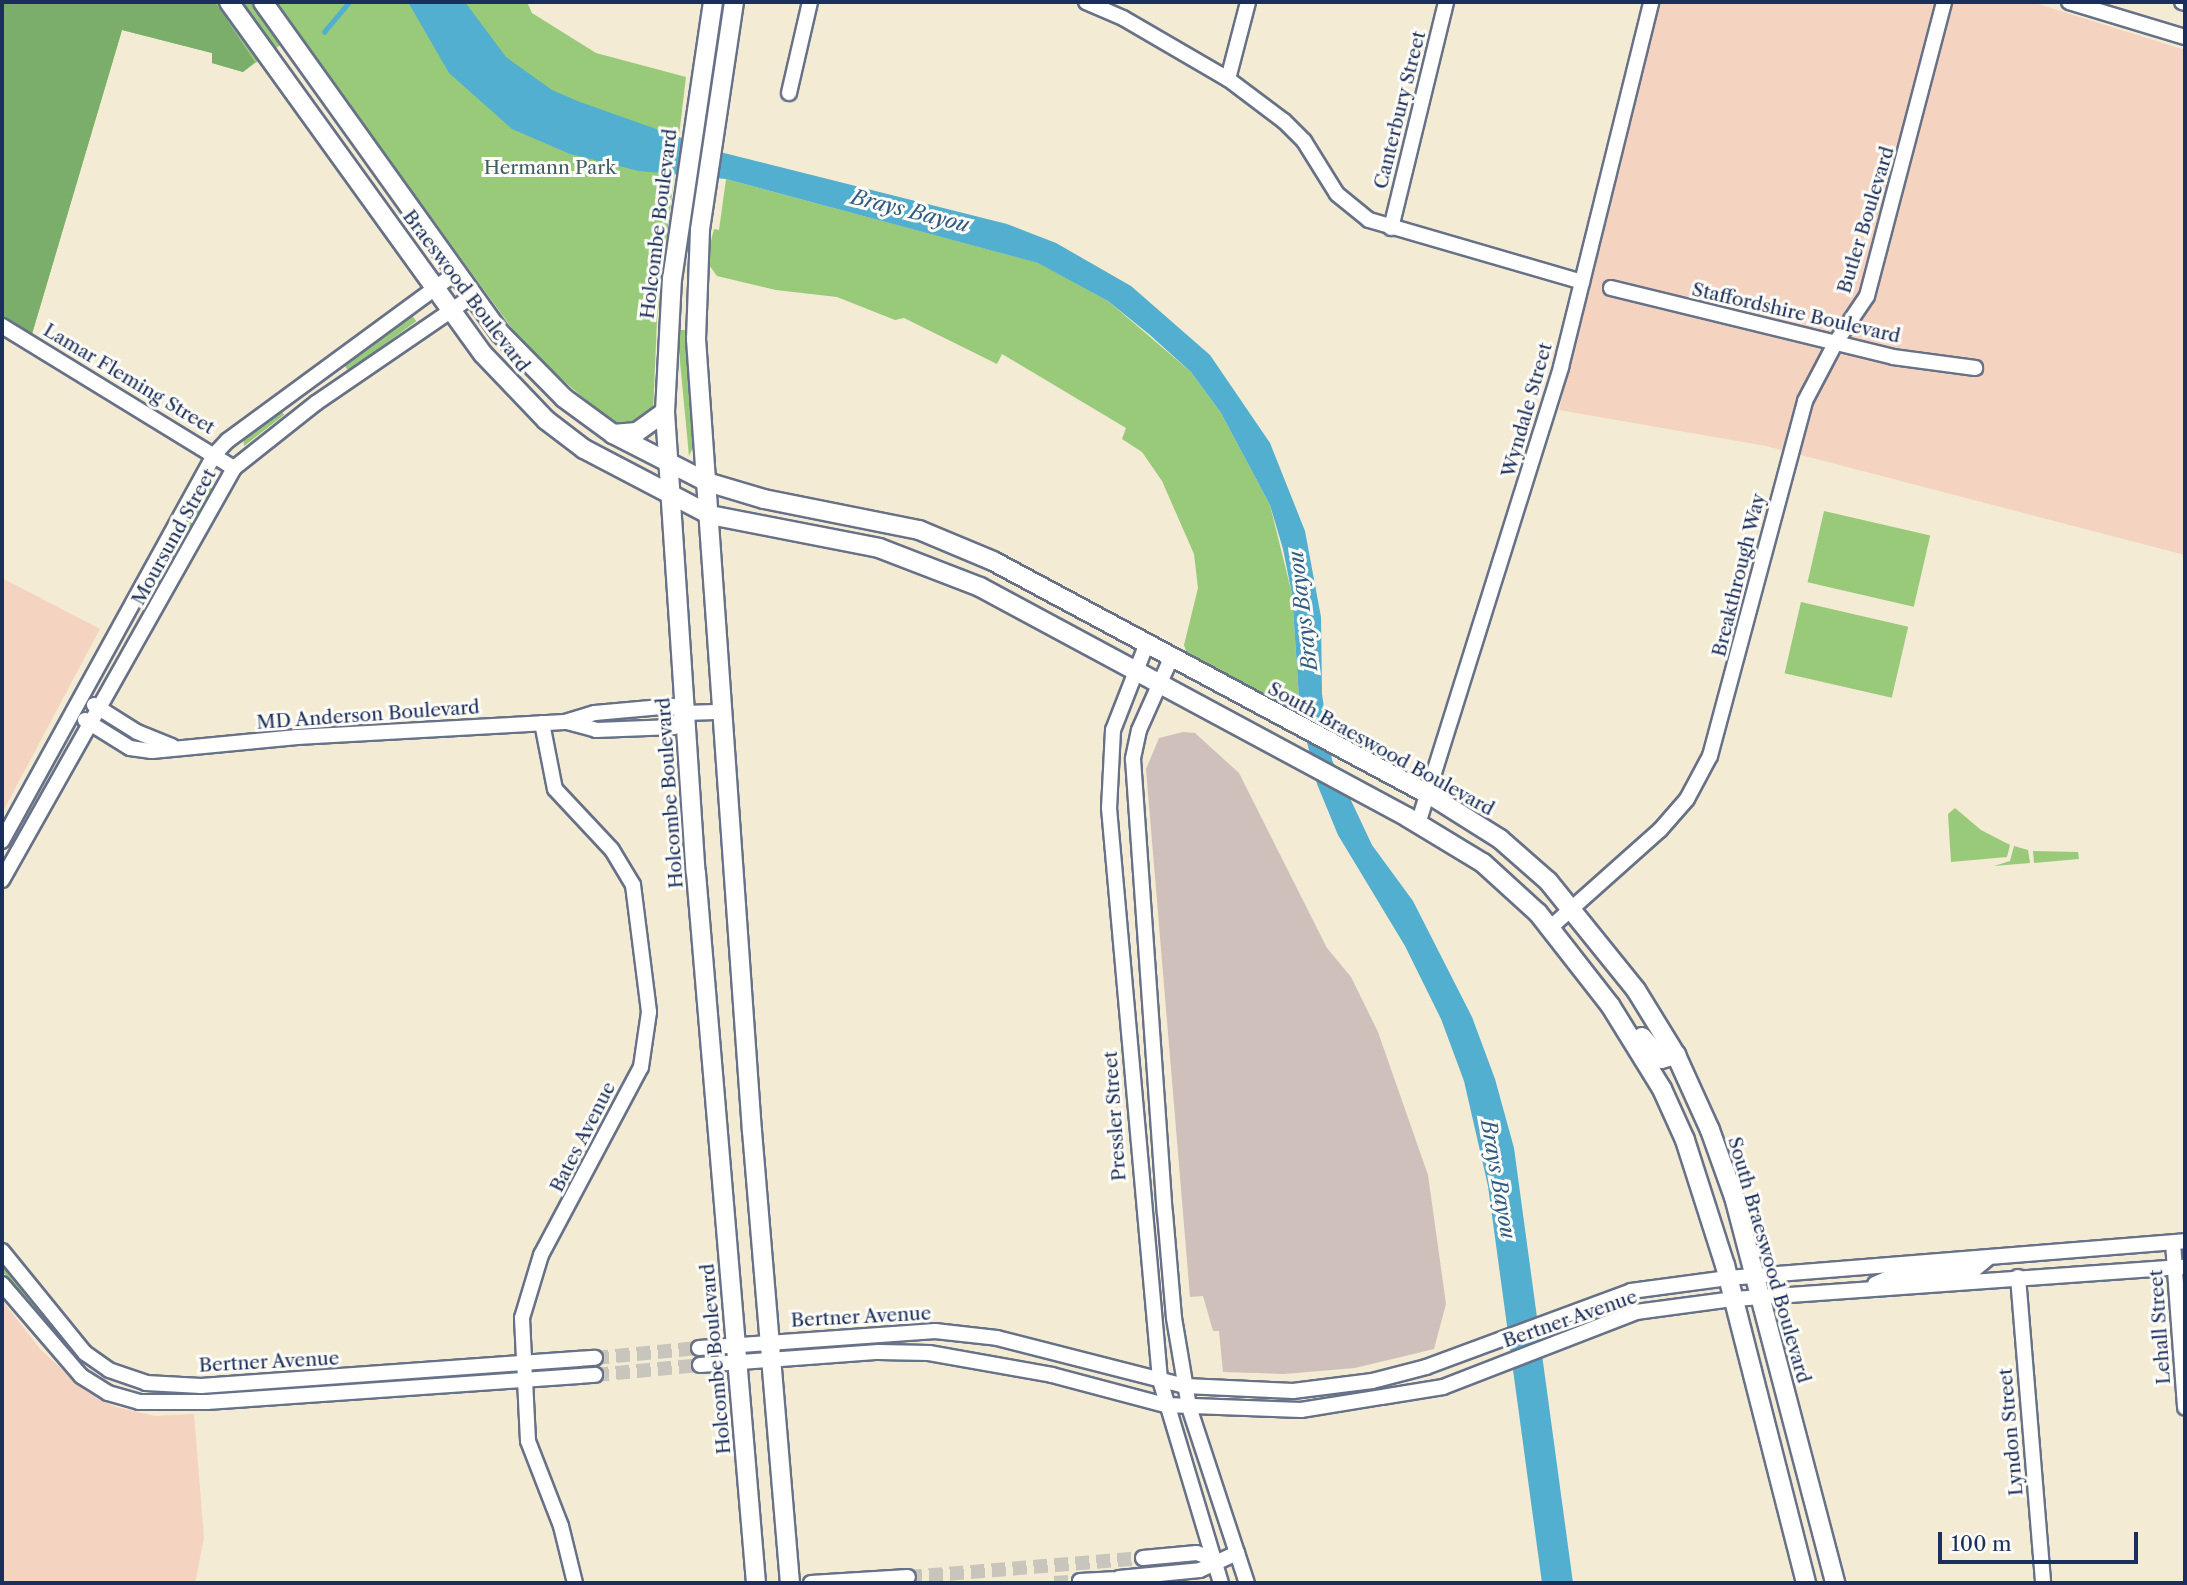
<!DOCTYPE html>
<html>
<head>
<meta charset="utf-8">
<style>
  body { margin:0 }
  #map { position:relative; width:2187px; height:1585px; overflow:hidden; background:#f3ebd4; font-family:"Libre Caslon Text",serif }
  div>[style] { position:absolute }
  [style*='--x'] { left:calc(var(--x)*1px); top:calc(var(--y)*1px); width:calc(var(--w)*1px); rotate:calc(var(--a)*1deg) }
  .built>* { inset:0; background:#f4d3c1 }
  .industrial>* { inset:0; background:#d0c0bc }
  .green>* { inset:0; background:#98ca7a; transform-origin:0 0 }
  .forest>* { inset:0; background:#7aae6a }
  .water>* { inset:0; background:#52afd0 }
  .stream>* { height:4.5px; margin:-2.25px; padding:0 2.25px; transform-origin:2.25px; border-radius:2.25px; background:#52afd0 }
  .minor-tunnel>* { height:14px; margin-top:-7px; transform-origin:0; background:repeating-linear-gradient(90deg,#c8c5bc 0 14px,transparent 0 21px) }
  .roads { filter:drop-shadow(2px 0 #677187) drop-shadow(-2px 0 #677187) drop-shadow(0 2px #677187) drop-shadow(0 -2px #677187) }
  .minor>* { height:14px; margin:-7px; padding:0 7px; transform-origin:7px; border-radius:7px; background:#fff }
  .major>* { height:18px; margin:-9px; padding:0 9px; transform-origin:9px; border-radius:9px; background:#fff }
  span { translate:-50% -50%; white-space:nowrap; text-align:center; line-height:1.15; -webkit-text-stroke:6px #fdfcf7; paint-order:stroke }
  .street-label { font-size:19px; color:#1b2f5e }
  .park-label { font-size:19px; color:#405e66 }
  .water-label { font-size:21px; color:#2e5c86; font-style:italic }
  .frame { position:absolute; inset:0; border:4px solid #1b2f5e; pointer-events:none }
  .scale { position:absolute; left:1938px; top:1532px; width:200px; height:32px; box-sizing:border-box; border:4px solid #1b2f5e; border-top:0; padding-left:9px; font-size:21px; line-height:24px; white-space:nowrap; color:#1b2f5e; -webkit-text-stroke:5px #fdfcf7; paint-order:stroke }
</style>
</head>
<body>
<div id="map">
  <div class="built">
    <div style="clip-path:polygon(1658px 2px,2032px 2px,2185px 50px,2185px 555px,1766px 446px,1559px 410px)"></div>
    <div style="clip-path:polygon(2px 578px,100px 629px,2px 813px)"></div>
    <div style="clip-path:polygon(2px 1300px,40px 1349px,87px 1392px,116px 1407px,155px 1416px,194px 1414px,204px 1538px,195px 1583px,2px 1583px)"></div>
  </div>
  <div class="industrial">
    <div style="clip-path:polygon(1183px 732px,1195px 733px,1239px 773px,1327px 948px,1351px 977px,1378px 1032px,1428px 1175px,1446px 1304px,1434px 1349px,1355px 1368px,1284px 1374px,1223px 1372px,1219px 1331px,1213px 1331px,1203px 1296px,1190px 1297px,1146px 769px,1159px 738px)"></div>
  </div>
  <div class="green">
    <div style="clip-path:polygon(2px 2px,527px 2px,532px 13px,596px 53px,686px 77px,657px 320px,653px 413px,636px 425px,610px 421px,527px 349px,297px 33px,243px 72px,212px 63px,212px 53px,122px 30px,32px 334px,2px 317px)"></div>
    <div style="clip-path:polygon(726px 179px,1039px 263px,1108px 301px,1191px 372px,1221px 413px,1270px 505px,1292px 594px,1300px 713px,1187px 654px,1184px 645px,1198px 588px,1194px 554px,1162px 481px,1142px 452px,1122px 439px,1126px 428px,1002px 354px,997px 364px,904px 318px,895px 320px,837px 297px,776px 290px,717px 276px,706px 261px,714px 229px,719px 230px)"></div>
    <div style="left:411px;top:314px;width:9px;height:84px;rotate:54deg"></div>
    <div style="clip-path:polygon(677px 330px,687px 330px,694px 445px,689px 456px)"></div>
    <div style="clip-path:polygon(280px 408px,284px 415px,244px 446px,243px 437px)"></div>
    <div style="clip-path:polygon(210px 487px,214px 490px,178px 555px,173px 552px)"></div>
    <div style="left:1824px;top:511px;width:109px;height:73px;rotate:13deg"></div>
    <div style="left:1801px;top:602px;width:110px;height:73px;rotate:13deg"></div>
    <div style="clip-path:polygon(1955px 808px,1981px 830px,2010px 845px,2007px 857px,1951px 862px,1948px 814px)"></div>
    <div style="clip-path:polygon(2014px 846px,2028px 850px,2030px 863px,1994px 866px,2010px 861px)"></div>
    <div style="clip-path:polygon(2033px 851px,2078px 852px,2079px 859px,2034px 863px)"></div>
    <div style="clip-path:polygon(2px 1263px,73px 1351px,69px 1355px,2px 1271px)"></div>
  </div>
  <div class="forest">
    <div style="clip-path:polygon(2px 2px,215px 2px,255px 62px,243px 72px,212px 63px,212px 53px,122px 30px,32px 334px,2px 317px)"></div>
  </div>
  <div class="water">
    <div style="clip-path:polygon(408px 2px,465px 2px,506px 57px,552px 90px,580px 102px,724px 153px,1007px 224px,1056px 243px,1131px 286px,1210px 355px,1270px 443px,1305px 531px,1321px 617px,1322px 694px,1332px 760px,1372px 845px,1413px 901px,1472px 1017px,1495px 1079px,1514px 1148px,1573px 1583px,1542px 1583px,1488px 1186px,1464px 1081px,1441px 1019px,1405px 946px,1338px 835px,1317px 784px,1300px 713px,1292px 594px,1283px 549px,1270px 505px,1221px 413px,1191px 372px,1150px 335px,1108px 301px,1038px 263px,726px 179px,639px 171px,570px 154px,512px 129px,449px 73px)"></div>
  </div>
  <div class="stream">
    <div style="--x:324;--y:32;--w:39;--a:-50"></div>
  </div>
  <div class="minor-tunnel">
    <div style="--x:595;--y:1358;--w:104;--a:-5.5"></div>
    <div style="--x:595;--y:1375;--w:105;--a:-5.4"></div>
    <div style="--x:908;--y:1577;--w:236;--a:-4.6"></div>
    <div style="--x:1054;--y:1583;--w:26;--a:-4"></div>
  </div>
  <div class="roads">
    <div class="minor">
      <div style="--x:1086;--y:2;--w:40;--a:23.4"></div>
      <div style="--x:1123;--y:18;--w:121;--a:30.2"></div>
      <div style="--x:1228;--y:79;--w:70;--a:36.9"></div>
      <div style="--x:1284;--y:121;--w:28;--a:45"></div>
      <div style="--x:1304;--y:141;--w:62;--a:58.1"></div>
      <div style="--x:1337;--y:194;--w:41;--a:39.1"></div>
      <div style="--x:1369;--y:220;--w:222;--a:16.2"></div>
      <div style="--x:2069;--y:2;--w:121;--a:16.8"></div>
      <div style="--x:2182;--y:2;--w:3;--a:18"></div>
      <div style="--x:1228;--y:79;--w:80;--a:-75.4"></div>
      <div style="--x:789;--y:93;--w:93;--a:-77"></div>
      <div style="--x:1391;--y:228;--w:233;--a:-76.3"></div>
      <div style="--x:1611;--y:288;--w:290;--a:13.7"></div>
      <div style="--x:1893;--y:357;--w:83;--a:7.6"></div>
      <div style="--x:2;--y:326;--w:272;--a:31.5"></div>
      <div style="--x:1147;--y:643;--w:93;--a:111.3"></div>
      <div style="--x:1113;--y:730;--w:78;--a:92.9"></div>
      <div style="--x:1109;--y:808;--w:574;--a:84.9"></div>
      <div style="--x:1160;--y:1380;--w:212;--a:73.3"></div>
      <div style="--x:1172;--y:656;--w:81;--a:114"></div>
      <div style="--x:1139;--y:730;--w:30;--a:102"></div>
      <div style="--x:1133;--y:759;--w:455;--a:86"></div>
      <div style="--x:1165;--y:1213;--w:105;--a:85.1"></div>
      <div style="--x:1174;--y:1318;--w:90;--a:80.4"></div>
      <div style="--x:1189;--y:1407;--w:185;--a:71.8"></div>
      <div style="--x:94;--y:705;--w:51;--a:32.1"></div>
      <div style="--x:137;--y:732;--w:38;--a:22"></div>
      <div style="--x:85;--y:720;--w:53;--a:31.9"></div>
      <div style="--x:130;--y:748;--w:22;--a:8"></div>
      <div style="--x:152;--y:751;--w:146;--a:-5.5"></div>
      <div style="--x:297;--y:737;--w:268;--a:-3.2"></div>
      <div style="--x:565;--y:722;--w:31;--a:-17"></div>
      <div style="--x:595;--y:713;--w:78;--a:-5.1"></div>
      <div style="--x:673;--y:706;--w:14;--a:30"></div>
      <div style="--x:685;--y:713;--w:38;--a:-2"></div>
      <div style="--x:567;--y:722;--w:30;--a:15"></div>
      <div style="--x:596;--y:730;--w:78;--a:-2.2"></div>
      <div style="--x:674;--y:727;--w:18;--a:-52"></div>
      <div style="--x:542;--y:723;--w:67;--a:78.9"></div>
      <div style="--x:555;--y:789;--w:83;--a:46.9"></div>
      <div style="--x:612;--y:850;--w:41;--a:59"></div>
      <div style="--x:633;--y:885;--w:128;--a:82.8"></div>
      <div style="--x:649;--y:1012;--w:56;--a:98.3"></div>
      <div style="--x:641;--y:1067;--w:213;--a:118"></div>
      <div style="--x:541;--y:1255;--w:66;--a:106.8"></div>
      <div style="--x:522;--y:1318;--w:123;--a:87.2"></div>
      <div style="--x:528;--y:1441;--w:91;--a:68.8"></div>
      <div style="--x:561;--y:1526;--w:59;--a:76.2"></div>
      <div style="--x:1418;--y:824;--w:479;--a:-72.6"></div>
      <div style="--x:1561;--y:367;--w:376;--a:-76.1"></div>
      <div style="--x:2;--y:841;--w:442;--a:-61.2"></div>
      <div style="--x:215;--y:454;--w:18;--a:-47"></div>
      <div style="--x:227;--y:441;--w:284;--a:-36.3"></div>
      <div style="--x:2;--y:880;--w:473;--a:-60.6"></div>
      <div style="--x:234;--y:468;--w:105;--a:-38.4"></div>
      <div style="--x:316;--y:403;--w:189;--a:-34.4"></div>
      <div style="--x:1551;--y:927;--w:146;--a:-41.7"></div>
      <div style="--x:1660;--y:830;--w:41;--a:-48.9"></div>
      <div style="--x:1687;--y:799;--w:49;--a:-61.9"></div>
      <div style="--x:1710;--y:756;--w:367;--a:-75"></div>
      <div style="--x:1805;--y:401;--w:67;--a:-62.3"></div>
      <div style="--x:1836;--y:342;--w:55;--a:-56"></div>
      <div style="--x:1867;--y:296;--w:304;--a:-75.3"></div>
      <div style="--x:2173;--y:1243;--w:165;--a:85.8"></div>
      <div style="--x:2;--y:1251;--w:132;--a:50.9"></div>
      <div style="--x:85;--y:1353;--w:29;--a:35"></div>
      <div style="--x:109;--y:1370;--w:39;--a:19"></div>
      <div style="--x:146;--y:1383;--w:55;--a:3.1"></div>
      <div style="--x:201;--y:1386;--w:395;--a:-4.1"></div>
      <div style="--x:2018;--y:1277;--w:307;--a:85.3"></div>
      <div style="--x:2;--y:1284;--w:121;--a:49.3"></div>
      <div style="--x:81;--y:1376;--w:32;--a:32"></div>
      <div style="--x:108;--y:1393;--w:32;--a:16"></div>
      <div style="--x:139;--y:1402;--w:68;--a:0"></div>
      <div style="--x:207;--y:1402;--w:389;--a:-4"></div>
      <div style="--x:1875;--y:1284;--w:20;--a:-24"></div>
      <div style="--x:1893;--y:1276;--w:81;--a:-4.2"></div>
      <div style="--x:1974;--y:1270;--w:17;--a:-40"></div>
      <div style="--x:699;--y:1348;--w:237;--a:-4.1"></div>
      <div style="--x:935;--y:1331;--w:62;--a:6.4"></div>
      <div style="--x:997;--y:1338;--w:194;--a:14.3"></div>
      <div style="--x:1185;--y:1386;--w:108;--a:2.7"></div>
      <div style="--x:1293;--y:1391;--w:80;--a:-7.2"></div>
      <div style="--x:1372;--y:1381;--w:56;--a:-14.5"></div>
      <div style="--x:1426;--y:1367;--w:219;--a:-20.3"></div>
      <div style="--x:1631;--y:1291;--w:98;--a:-7.6"></div>
      <div style="--x:1728;--y:1278;--w:458;--a:-4.6"></div>
      <div style="--x:700;--y:1365;--w:179;--a:-4.2"></div>
      <div style="--x:879;--y:1352;--w:50;--a:1.1"></div>
      <div style="--x:929;--y:1353;--w:125;--a:10.1"></div>
      <div style="--x:1052;--y:1375;--w:117;--a:14.9"></div>
      <div style="--x:1165;--y:1405;--w:136;--a:2.1"></div>
      <div style="--x:1301;--y:1410;--w:144;--a:-9.2"></div>
      <div style="--x:1443;--y:1387;--w:207;--a:-21.2"></div>
      <div style="--x:1636;--y:1312;--w:99;--a:-7.6"></div>
      <div style="--x:1734;--y:1299;--w:452;--a:-4.1"></div>
      <div style="--x:1143;--y:1558;--w:54;--a:-5.3"></div>
      <div style="--x:1197;--y:1553;--w:19;--a:21"></div>
      <div style="--x:1119;--y:1578;--w:81;--a:-5.6"></div>
      <div style="--x:1200;--y:1570;--w:41;--a:-24.7"></div>
      <div style="--x:1080;--y:1581;--w:33;--a:-3"></div>
      <div style="--x:811;--y:1583;--w:97;--a:-3.5"></div>
    </div>
    <div class="major">
      <div style="--x:229;--y:2;--w:434;--a:54.2"></div>
      <div style="--x:483;--y:354;--w:91;--a:46.3"></div>
      <div style="--x:546;--y:420;--w:48;--a:37.3"></div>
      <div style="--x:584;--y:449;--w:142;--a:27.6"></div>
      <div style="--x:710;--y:515;--w:172;--a:11"></div>
      <div style="--x:879;--y:548;--w:108;--a:21.1"></div>
      <div style="--x:980;--y:587;--w:485;--a:28.3"></div>
      <div style="--x:1407;--y:817;--w:89;--a:31.2"></div>
      <div style="--x:1483;--y:863;--w:74;--a:42.3"></div>
      <div style="--x:1538;--y:913;--w:117;--a:52"></div>
      <div style="--x:1610;--y:1005;--w:99;--a:58.2"></div>
      <div style="--x:1662;--y:1089;--w:56;--a:65.7"></div>
      <div style="--x:1685;--y:1140;--w:131;--a:72.3"></div>
      <div style="--x:1725;--y:1265;--w:328;--a:75.7"></div>
      <div style="--x:263;--y:2;--w:407;--a:54.4"></div>
      <div style="--x:500;--y:333;--w:91;--a:45.4"></div>
      <div style="--x:564;--y:398;--w:61;--a:36.3"></div>
      <div style="--x:613;--y:434;--w:106;--a:27.1"></div>
      <div style="--x:707;--y:482;--w:59;--a:16.6"></div>
      <div style="--x:764;--y:499;--w:158;--a:11.3"></div>
      <div style="--x:919;--y:530;--w:80;--a:22.7"></div>
      <div style="--x:993;--y:561;--w:496;--a:28.2"></div>
      <div style="--x:1430;--y:795;--w:83;--a:32.2"></div>
      <div style="--x:1500;--y:839;--w:64;--a:41.2"></div>
      <div style="--x:1548;--y:881;--w:140;--a:51.1"></div>
      <div style="--x:1636;--y:990;--w:76;--a:58.4"></div>
      <div style="--x:1676;--y:1055;--w:82;--a:65.6"></div>
      <div style="--x:1710;--y:1130;--w:71;--a:70.3"></div>
      <div style="--x:1734;--y:1197;--w:399;--a:75.3"></div>
      <div style="--x:713;--y:2;--w:279;--a:98.4"></div>
      <div style="--x:672;--y:278;--w:134;--a:93"></div>
      <div style="--x:665;--y:412;--w:462;--a:86.2"></div>
      <div style="--x:696;--y:873;--w:713;--a:85.17"></div>
      <div style="--x:734;--y:2;--w:231;--a:98.5"></div>
      <div style="--x:700;--y:230;--w:109;--a:92.1"></div>
      <div style="--x:696;--y:339;--w:794;--a:85.96"></div>
      <div style="--x:752;--y:1131;--w:454;--a:85.2"></div>
      <div style="--x:613;--y:434;--w:24;--a:-5"></div>
      <div style="--x:637;--y:432;--w:34;--a:-36"></div>
      <div style="--x:1642;--y:1037;--w:29;--a:49"></div>
      <div style="--x:1661;--y:1059;--w:16;--a:-15"></div>
    </div>
  </div>
  <div class="street-label">
    <span style="left:1400px;top:110px;rotate:-76deg">Canterbury Street</span>
    <span style="left:1866px;top:220px;rotate:-73deg">Butler Boulevard</span>
    <span style="left:659px;top:224px;rotate:-83deg">Holcombe Boulevard</span>
    <span style="left:466px;top:291px;rotate:53deg">Braeswood Boulevard</span>
    <span style="left:1796px;top:313px;rotate:13deg">Staffordshire Boulevard</span>
    <span style="left:129px;top:379px;rotate:31deg">Lamar Fleming Street</span>
    <span style="left:1527px;top:410px;rotate:-74deg">Wyndale Street</span>
    <span style="left:174px;top:537px;rotate:-61deg">Moursund Street</span>
    <span style="left:1739px;top:575px;rotate:-76deg">Breakthrough Way</span>
    <span style="left:368px;top:715px;rotate:-4deg">MD Anderson Boulevard</span>
    <span style="left:1381px;top:749px;rotate:29deg">South Braeswood Boulevard</span>
    <span style="left:670px;top:793px;rotate:-94deg">Holcombe Boulevard</span>
    <span style="left:1115px;top:1116px;rotate:-94deg">Pressler Street</span>
    <span style="left:583px;top:1137px;rotate:-63deg">Bates Avenue</span>
    <span style="left:1769px;top:1260px;rotate:74deg">South Braeswood Boulevard</span>
    <span style="left:861px;top:1317px;rotate:-3deg">Bertner Avenue</span>
    <span style="left:1570px;top:1319px;rotate:-19deg">Bertner Avenue</span>
    <span style="left:2160px;top:1327px;rotate:-94deg">Lehall Street</span>
    <span style="left:716px;top:1359px;rotate:-95deg">Holcombe Boulevard</span>
    <span style="left:269px;top:1362px;rotate:-3deg">Bertner Avenue</span>
    <span style="left:2011px;top:1432px;rotate:-95deg">Lyndon Street</span>
  </div>
  <div class="park-label">
    <span style="left:550px;top:168px">Hermann Park</span>
  </div>
  <div class="water-label">
    <span style="left:910px;top:211px;rotate:14deg">Brays Bayou</span>
    <span style="left:1303px;top:611px;rotate:-97deg">Brays Bayou</span>
    <span style="left:1498px;top:1179px;rotate:80deg">Brays Bayou</span>
  </div>
  <div class="frame"></div>
  <div class="scale">100 m</div>
</div>
</body>
</html>
